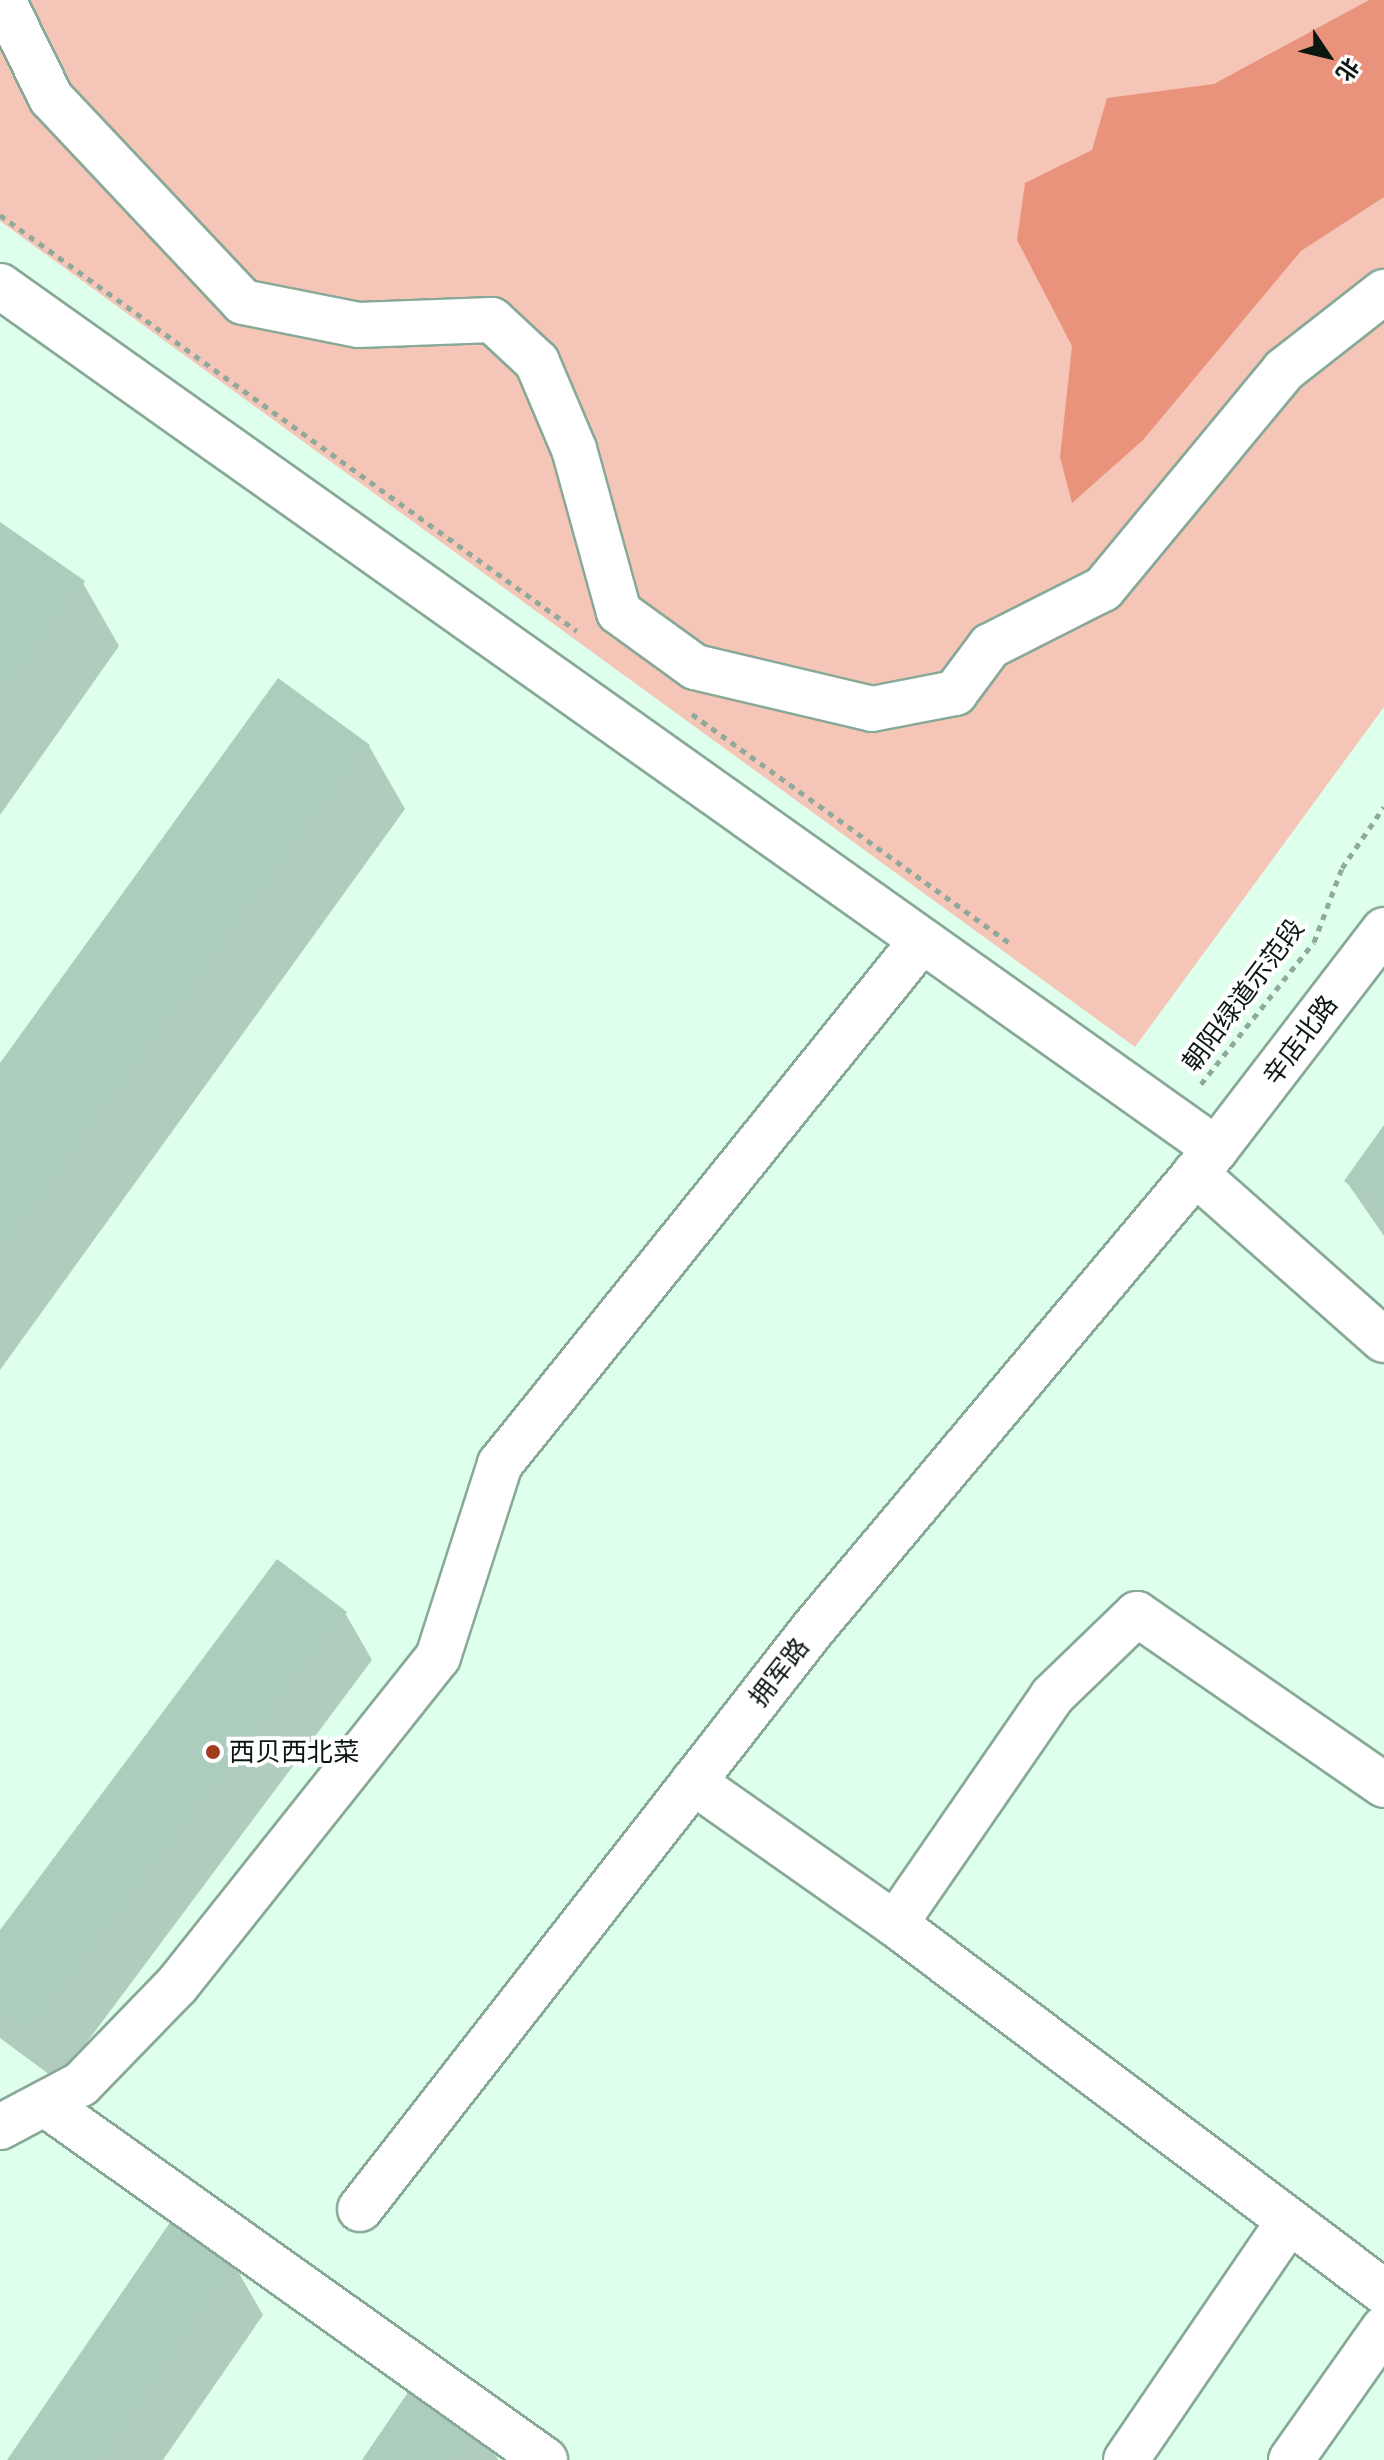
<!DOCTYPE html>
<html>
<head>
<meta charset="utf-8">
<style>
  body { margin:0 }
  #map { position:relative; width:1384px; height:2460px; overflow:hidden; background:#ddffec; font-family:Ubuntu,"Noto Sans SC",sans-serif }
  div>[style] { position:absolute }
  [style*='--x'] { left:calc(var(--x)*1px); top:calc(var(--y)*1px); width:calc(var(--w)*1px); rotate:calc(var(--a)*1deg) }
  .green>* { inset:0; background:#f5c5b7 }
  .water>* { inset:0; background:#ea937c }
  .shadow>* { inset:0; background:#0003 }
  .building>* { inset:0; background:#accdbb }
  .path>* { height:5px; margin-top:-2.5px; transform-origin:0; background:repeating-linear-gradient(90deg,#8fa99b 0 6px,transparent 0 12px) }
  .roads { filter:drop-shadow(2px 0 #88a997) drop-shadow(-2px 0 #88a997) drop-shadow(0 2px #88a997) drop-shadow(0 -2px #88a997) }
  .minor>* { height:44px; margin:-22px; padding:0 22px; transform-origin:22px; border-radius:22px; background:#fff }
  .dots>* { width:22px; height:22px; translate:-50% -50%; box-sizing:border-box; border:4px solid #fff; border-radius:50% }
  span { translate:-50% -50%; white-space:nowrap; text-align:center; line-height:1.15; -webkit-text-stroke:8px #fff; paint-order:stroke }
  .street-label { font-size:26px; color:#0b1711 }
  .poi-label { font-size:26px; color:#0b1711 }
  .left { translate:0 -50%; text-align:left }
  .north { position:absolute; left:1288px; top:16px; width:80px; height:80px; -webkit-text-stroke:6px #fff; paint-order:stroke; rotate:125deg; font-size:22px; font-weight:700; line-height:32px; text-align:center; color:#0b1711 }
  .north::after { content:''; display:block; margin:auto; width:28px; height:36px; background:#0b1711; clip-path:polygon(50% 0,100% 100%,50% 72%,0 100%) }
</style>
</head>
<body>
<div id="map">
  <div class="green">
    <div style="clip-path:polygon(0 0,1384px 0,1384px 707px,1135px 1047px,0 221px)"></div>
  </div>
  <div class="water">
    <div style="clip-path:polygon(1369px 0,1384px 0,1384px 197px,1301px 251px,1143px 440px,1072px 503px,1060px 457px,1072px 346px,1017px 240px,1025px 183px,1092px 150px,1107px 98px,1214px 84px)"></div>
  </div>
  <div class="shadow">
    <div style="clip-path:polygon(0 525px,83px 583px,119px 646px,0 815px)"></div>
    <div style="clip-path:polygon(369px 746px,405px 809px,0 1370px,0 1066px)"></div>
    <div style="clip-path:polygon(1384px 1129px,1384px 1236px,1346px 1181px)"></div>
    <div style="clip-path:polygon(345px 1613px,372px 1660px,58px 2081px,0 2038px,0 1933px)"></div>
    <div style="clip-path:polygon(172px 2223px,236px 2268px,263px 2315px,163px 2460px,9px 2460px)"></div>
    <div style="clip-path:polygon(480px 2429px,498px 2460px,364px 2460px)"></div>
  </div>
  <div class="building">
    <div style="clip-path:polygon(0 522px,85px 581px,0 701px)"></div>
    <div style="clip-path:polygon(278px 678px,370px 745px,0 1258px,0 1063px)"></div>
    <div style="clip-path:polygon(1384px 1125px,1384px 1210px,1344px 1181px)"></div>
    <div style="clip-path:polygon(277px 1559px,347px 1612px,30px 2036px,0 2013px,0 1930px)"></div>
    <div style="clip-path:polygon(171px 2221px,237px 2266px,104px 2460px,7px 2460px)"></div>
    <div style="clip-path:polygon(415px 2382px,482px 2428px,459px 2460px,362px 2460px)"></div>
  </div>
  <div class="path">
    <div style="--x:0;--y:215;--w:711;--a:35.79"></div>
    <div style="--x:692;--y:714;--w:393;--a:35.8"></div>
    <div style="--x:1201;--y:1084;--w:181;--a:-51.5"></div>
    <div style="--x:1314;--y:942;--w:79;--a:-69.3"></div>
    <div style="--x:1342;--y:868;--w:74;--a:-55.5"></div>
  </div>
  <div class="roads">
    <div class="minor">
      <div style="--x:3;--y:0;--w:109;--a:63.9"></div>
      <div style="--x:51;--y:98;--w:280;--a:46.7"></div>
      <div style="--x:243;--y:302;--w:117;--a:11.3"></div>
      <div style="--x:358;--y:325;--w:134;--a:-2.1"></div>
      <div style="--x:492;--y:320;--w:62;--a:43"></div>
      <div style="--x:537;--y:362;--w:95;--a:67"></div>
      <div style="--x:574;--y:449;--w:169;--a:74.6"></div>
      <div style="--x:619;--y:612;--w:94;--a:35.9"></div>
      <div style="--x:695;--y:667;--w:182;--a:13.3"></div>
      <div style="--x:872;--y:709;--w:85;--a:-10.9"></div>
      <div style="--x:955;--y:693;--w:59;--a:-53.3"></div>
      <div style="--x:990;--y:646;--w:127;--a:-26.8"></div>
      <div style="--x:1103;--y:589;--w:284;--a:-50.4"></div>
      <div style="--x:1284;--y:370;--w:127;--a:-38"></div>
      <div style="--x:0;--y:286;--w:1491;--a:35.36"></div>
      <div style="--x:1195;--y:1173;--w:252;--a:41.5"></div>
      <div style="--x:693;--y:1782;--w:247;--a:35.1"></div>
      <div style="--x:895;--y:1924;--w:612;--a:36.96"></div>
      <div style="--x:895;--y:1924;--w:277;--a:-55.4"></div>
      <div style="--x:1052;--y:1696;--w:118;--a:-44"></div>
      <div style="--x:1137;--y:1614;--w:300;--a:34.7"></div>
      <div style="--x:45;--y:2104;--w:614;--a:35.45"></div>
      <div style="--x:0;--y:2127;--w:92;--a:-28"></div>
      <div style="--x:81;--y:2084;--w:138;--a:-45.9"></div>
      <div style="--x:177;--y:1985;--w:419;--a:-51.5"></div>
      <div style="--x:438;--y:1657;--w:203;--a:-72.2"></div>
      <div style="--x:500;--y:1464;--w:668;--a:-51.14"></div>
      <div style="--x:360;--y:2209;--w:735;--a:-52.02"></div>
      <div style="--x:812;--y:1630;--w:628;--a:-49.97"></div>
      <div style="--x:1216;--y:1149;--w:276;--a:-52.5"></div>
      <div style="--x:1126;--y:2460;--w:286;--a:-55.7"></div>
      <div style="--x:1291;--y:2460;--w:161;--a:-54.8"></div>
    </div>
  </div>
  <div class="dots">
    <div style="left:213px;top:1752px;background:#a23a1d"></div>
  </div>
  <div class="street-label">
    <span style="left:1243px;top:995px;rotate:-53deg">朝阳绿道示范段</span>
    <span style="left:1300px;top:1040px;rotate:-53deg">辛店北路</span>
    <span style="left:779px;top:1672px;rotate:-52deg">拥军路</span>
  </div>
  <div class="poi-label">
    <span class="left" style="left:229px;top:1752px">西贝西北菜</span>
  </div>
  <div class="north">北</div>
</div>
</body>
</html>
